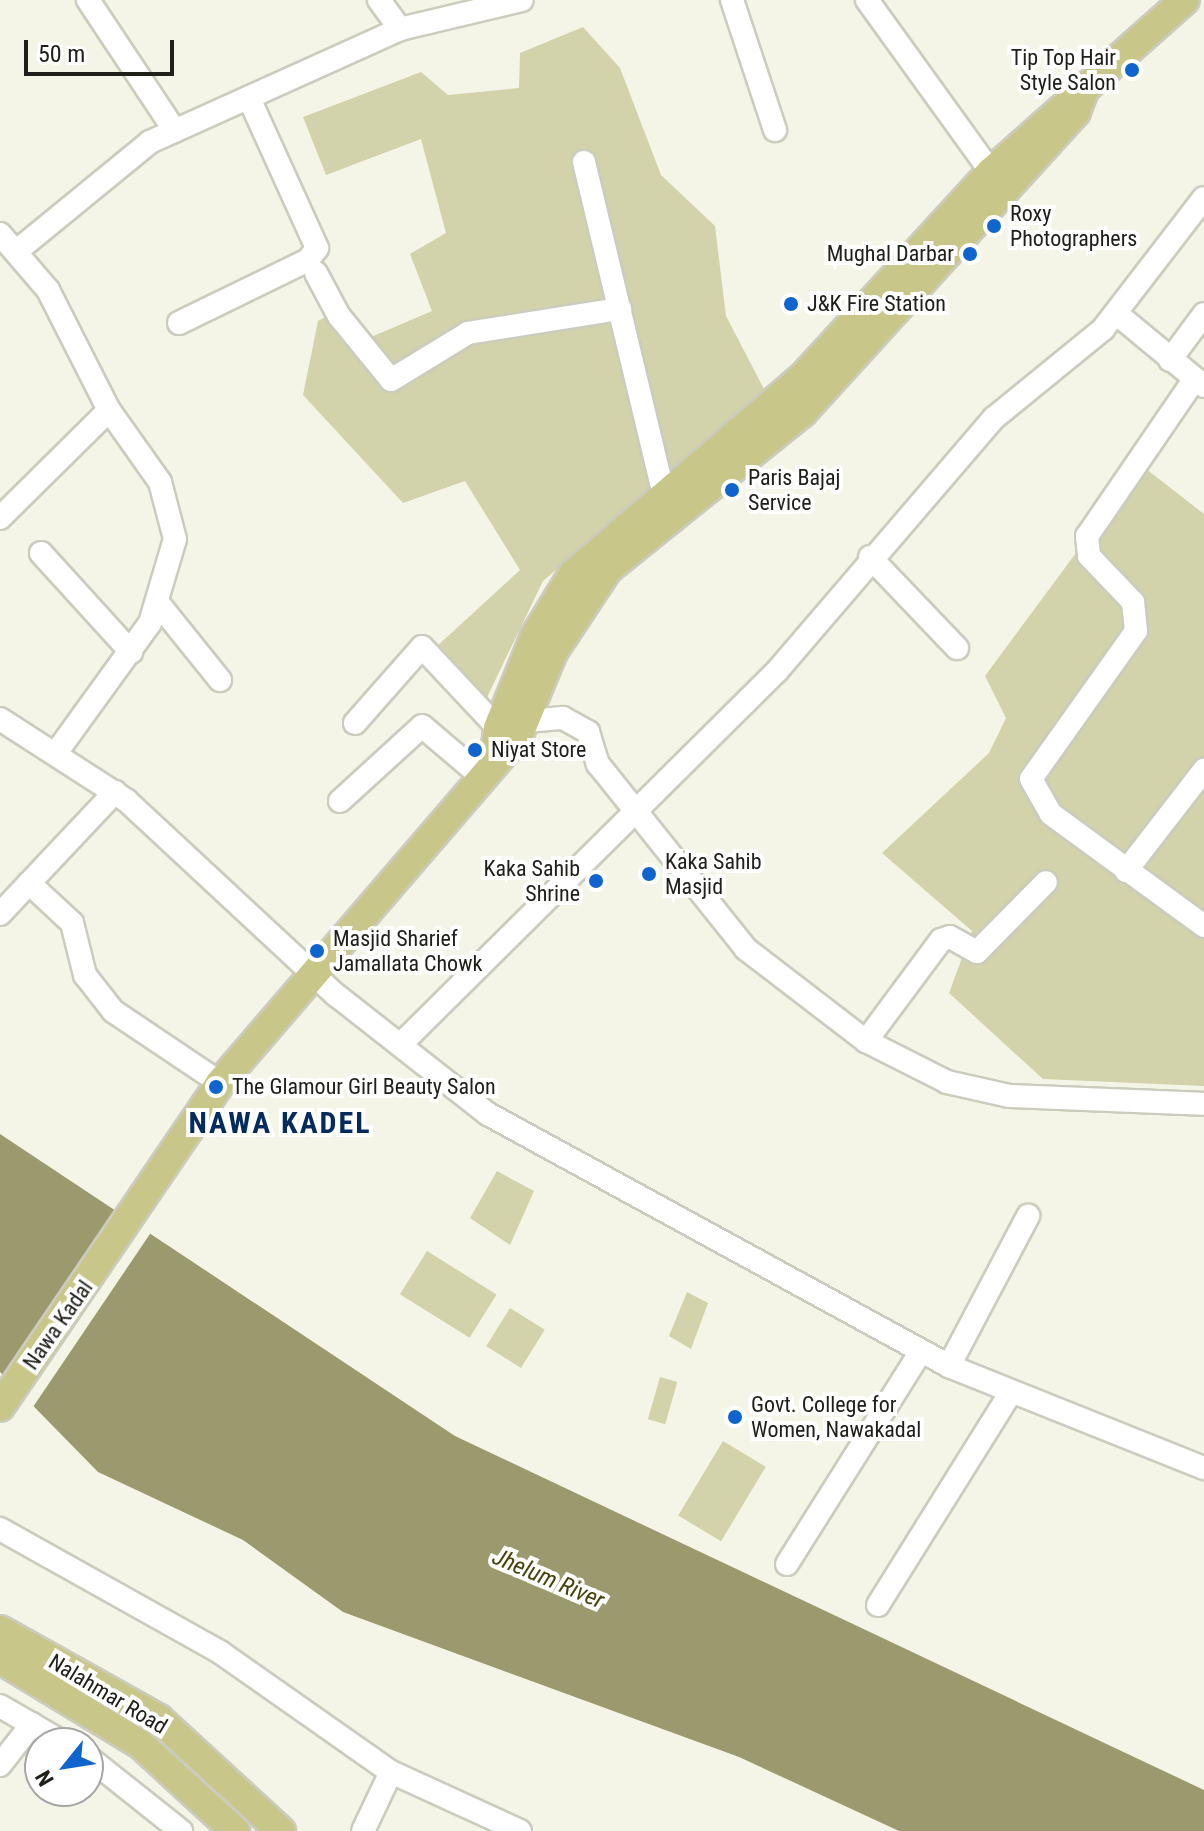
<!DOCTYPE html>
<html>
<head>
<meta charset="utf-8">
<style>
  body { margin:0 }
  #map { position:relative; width:1204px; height:1831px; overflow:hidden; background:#f5f5e7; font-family:"Roboto Condensed",sans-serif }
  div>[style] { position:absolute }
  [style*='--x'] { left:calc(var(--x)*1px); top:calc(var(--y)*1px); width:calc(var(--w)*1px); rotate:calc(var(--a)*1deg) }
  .green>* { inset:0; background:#d2d3aa; transform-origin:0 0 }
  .water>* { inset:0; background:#9a9a6e }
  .pier>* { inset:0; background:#f5f5e7 }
  .roads { filter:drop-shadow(2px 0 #cbccbd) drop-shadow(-2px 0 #cbccbd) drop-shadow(0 2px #cbccbd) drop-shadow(0 -2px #cbccbd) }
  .minor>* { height:22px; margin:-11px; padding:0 11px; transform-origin:11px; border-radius:11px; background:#fff }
  .major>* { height:28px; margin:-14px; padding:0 14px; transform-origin:14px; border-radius:14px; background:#c8c789 }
  .dots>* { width:22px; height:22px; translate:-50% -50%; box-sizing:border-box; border:4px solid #fff; border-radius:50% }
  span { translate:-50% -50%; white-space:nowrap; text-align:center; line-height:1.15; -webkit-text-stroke:8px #fff; paint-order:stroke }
  .poi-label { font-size:22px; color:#20201b }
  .right { translate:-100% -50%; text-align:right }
  .left { translate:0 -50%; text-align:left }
  .street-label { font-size:22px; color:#20201b }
  .water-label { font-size:24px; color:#44430c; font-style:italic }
  .district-label { font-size:30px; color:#052b5e; font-weight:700; letter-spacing:2px }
  .north { position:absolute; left:24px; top:1727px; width:80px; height:80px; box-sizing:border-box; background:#fff; border:2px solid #a6a6a4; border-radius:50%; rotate:240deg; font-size:22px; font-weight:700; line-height:32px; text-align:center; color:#20201b }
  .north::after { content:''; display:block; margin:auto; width:28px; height:36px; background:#1064ce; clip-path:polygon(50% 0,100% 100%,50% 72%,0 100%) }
  .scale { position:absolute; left:24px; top:40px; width:150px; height:36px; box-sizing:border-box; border:4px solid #20201b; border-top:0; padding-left:10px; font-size:24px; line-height:28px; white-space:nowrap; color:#20201b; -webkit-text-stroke:6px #fff; paint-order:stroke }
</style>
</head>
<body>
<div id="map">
  <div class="green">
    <div style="clip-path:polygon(583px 27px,620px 68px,661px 175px,715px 226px,726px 316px,765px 391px,543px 581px,480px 712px,435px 648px,520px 570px,465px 481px,403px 503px,303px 395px,318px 321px,339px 309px,364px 340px,432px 311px,410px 254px,446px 233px,421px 139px,326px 175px,303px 117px,421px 72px,448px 95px,519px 88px,520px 53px)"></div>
    <div style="clip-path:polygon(1141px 465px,1204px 514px,1204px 1086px,1043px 1079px,949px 993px,972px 931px,882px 853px,989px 753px,1006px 718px,985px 676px)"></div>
    <div style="clip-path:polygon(497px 1171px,534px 1191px,510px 1245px,470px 1218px)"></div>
    <div style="left:427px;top:1251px;width:82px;height:51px;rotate:32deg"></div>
    <div style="clip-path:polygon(687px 1292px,708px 1303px,691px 1349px,669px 1336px)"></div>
    <div style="left:510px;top:1308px;width:41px;height:45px;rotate:32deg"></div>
    <div style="left:660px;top:1377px;width:18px;height:44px;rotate:16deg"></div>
    <div style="left:723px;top:1441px;width:50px;height:87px;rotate:31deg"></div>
  </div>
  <div class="water">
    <div style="clip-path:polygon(0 1134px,455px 1436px,1204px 1790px,1204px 1831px,899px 1831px,739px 1757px,343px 1612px,243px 1540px,98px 1472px,0 1372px)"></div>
  </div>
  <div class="pier">
    <div style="clip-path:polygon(124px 1209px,154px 1228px,31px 1410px,2px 1380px)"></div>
  </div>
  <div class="roads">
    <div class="minor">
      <div style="--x:88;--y:0;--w:157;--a:56.4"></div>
      <div style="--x:379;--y:0;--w:36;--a:54"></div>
      <div style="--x:732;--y:0;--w:137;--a:71.7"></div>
      <div style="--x:867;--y:0;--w:212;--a:54.2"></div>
      <div style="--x:584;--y:162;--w:338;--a:76.5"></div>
      <div style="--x:0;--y:234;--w:74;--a:49.4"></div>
      <div style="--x:48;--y:290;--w:135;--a:63.1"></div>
      <div style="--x:109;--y:410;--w:88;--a:54.7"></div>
      <div style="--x:160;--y:482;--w:59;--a:75.3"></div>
      <div style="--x:175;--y:539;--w:88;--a:106.6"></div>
      <div style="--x:150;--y:623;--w:157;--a:125.9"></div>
      <div style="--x:18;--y:250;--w:171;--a:-39.3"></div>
      <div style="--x:150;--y:142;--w:274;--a:-24.3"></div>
      <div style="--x:400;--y:29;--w:125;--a:-13.4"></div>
      <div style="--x:316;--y:273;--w:49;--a:61.9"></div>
      <div style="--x:339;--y:316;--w:82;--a:50.9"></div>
      <div style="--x:391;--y:380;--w:90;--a:-31.4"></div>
      <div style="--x:468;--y:333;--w:154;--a:-9"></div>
      <div style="--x:1117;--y:314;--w:113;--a:39.6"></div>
      <div style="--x:179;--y:323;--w:144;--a:-26"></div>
      <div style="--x:308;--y:260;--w:15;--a:-53"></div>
      <div style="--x:317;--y:248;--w:165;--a:-114.4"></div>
      <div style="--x:1170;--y:360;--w:57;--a:-53.5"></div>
      <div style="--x:1194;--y:380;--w:189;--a:124.4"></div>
      <div style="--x:1087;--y:536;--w:20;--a:84"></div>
      <div style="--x:1089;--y:556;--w:64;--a:46.3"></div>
      <div style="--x:1133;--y:602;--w:29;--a:84"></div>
      <div style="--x:1136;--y:631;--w:181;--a:125.4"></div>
      <div style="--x:1031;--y:779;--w:40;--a:60.3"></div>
      <div style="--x:1051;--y:814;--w:190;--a:36.2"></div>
      <div style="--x:0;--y:518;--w:153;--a:-44.7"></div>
      <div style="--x:41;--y:553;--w:134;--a:47.7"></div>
      <div style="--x:870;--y:557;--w:126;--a:46.3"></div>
      <div style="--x:158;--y:603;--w:99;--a:51.2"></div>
      <div style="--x:0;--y:719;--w:151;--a:32.8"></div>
      <div style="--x:127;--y:801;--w:285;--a:42.9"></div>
      <div style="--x:336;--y:995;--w:193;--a:38.1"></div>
      <div style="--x:488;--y:1114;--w:525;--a:28.66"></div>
      <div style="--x:949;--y:1366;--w:275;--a:21.8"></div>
      <div style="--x:527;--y:721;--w:36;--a:-5"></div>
      <div style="--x:563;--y:718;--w:29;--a:29"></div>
      <div style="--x:588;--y:732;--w:34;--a:73"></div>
      <div style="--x:598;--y:764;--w:237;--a:51.3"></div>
      <div style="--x:746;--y:949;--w:151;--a:37.5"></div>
      <div style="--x:866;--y:1041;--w:91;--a:26.8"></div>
      <div style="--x:947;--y:1082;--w:64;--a:12.7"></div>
      <div style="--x:1009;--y:1096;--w:195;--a:2.3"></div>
      <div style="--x:355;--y:723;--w:101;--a:-48.6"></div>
      <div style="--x:422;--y:647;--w:111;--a:46.8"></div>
      <div style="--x:340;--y:801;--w:111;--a:-42.4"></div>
      <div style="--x:422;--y:726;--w:79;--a:40.4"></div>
      <div style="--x:1126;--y:871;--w:128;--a:-52.3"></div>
      <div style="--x:29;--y:883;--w:59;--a:42.9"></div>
      <div style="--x:72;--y:923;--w:54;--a:76"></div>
      <div style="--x:85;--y:975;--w:46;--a:52.1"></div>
      <div style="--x:113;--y:1011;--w:129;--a:33.9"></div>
      <div style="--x:0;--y:914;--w:168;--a:-46.7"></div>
      <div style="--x:866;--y:1041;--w:126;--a:-53.4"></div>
      <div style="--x:941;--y:940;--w:9;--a:-18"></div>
      <div style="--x:950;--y:937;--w:31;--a:29"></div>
      <div style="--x:977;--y:952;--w:98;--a:-45.4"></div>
      <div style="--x:400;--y:1045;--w:531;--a:-44.77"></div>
      <div style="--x:777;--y:671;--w:333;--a:-49.4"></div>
      <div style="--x:994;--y:418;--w:141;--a:-39.2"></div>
      <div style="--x:1103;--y:329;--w:165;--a:-52.4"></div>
      <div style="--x:949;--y:1366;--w:170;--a:-62.2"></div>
      <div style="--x:0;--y:1529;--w:252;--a:29.2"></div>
      <div style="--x:220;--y:1652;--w:209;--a:35.1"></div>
      <div style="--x:391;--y:1772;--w:142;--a:24.6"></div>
      <div style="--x:787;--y:1564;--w:252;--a:-57.8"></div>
      <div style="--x:878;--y:1605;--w:248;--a:-58"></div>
      <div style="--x:0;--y:1706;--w:74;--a:30"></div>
      <div style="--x:88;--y:1757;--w:119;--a:38.5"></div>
      <div style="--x:0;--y:1765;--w:52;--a:-52"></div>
      <div style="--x:363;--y:1831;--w:65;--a:-64.6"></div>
    </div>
    <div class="major">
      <div style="--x:494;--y:762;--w:34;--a:-83"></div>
      <div style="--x:498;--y:728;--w:99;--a:-68.1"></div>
      <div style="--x:535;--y:636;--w:73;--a:-58.5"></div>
      <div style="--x:573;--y:574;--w:303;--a:-40.6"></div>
      <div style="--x:803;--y:377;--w:278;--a:-47.5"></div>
      <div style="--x:991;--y:172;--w:259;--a:-41.6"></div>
      <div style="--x:0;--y:1407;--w:392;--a:-55.8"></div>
      <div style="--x:220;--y:1083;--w:457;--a:-49.3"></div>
      <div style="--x:518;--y:737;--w:92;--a:-67.6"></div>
      <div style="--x:553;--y:652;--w:100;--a:-56.5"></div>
      <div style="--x:608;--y:569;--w:249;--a:-38.8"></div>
      <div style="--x:802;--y:413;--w:407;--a:-47.7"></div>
      <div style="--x:1076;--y:112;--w:23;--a:-70"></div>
      <div style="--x:0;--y:1630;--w:182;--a:29.2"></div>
      <div style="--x:159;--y:1719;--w:166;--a:42.6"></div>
      <div style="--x:0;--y:1659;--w:164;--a:31.3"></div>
      <div style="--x:140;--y:1744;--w:129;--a:42.5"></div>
    </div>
  </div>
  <div class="dots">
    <div style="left:1132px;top:70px;background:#1064ce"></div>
    <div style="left:994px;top:226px;background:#1064ce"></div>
    <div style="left:970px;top:254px;background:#1064ce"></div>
    <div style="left:791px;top:304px;background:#1064ce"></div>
    <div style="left:732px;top:490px;background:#1064ce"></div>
    <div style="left:475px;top:750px;background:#1064ce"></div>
    <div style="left:649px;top:874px;background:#1064ce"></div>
    <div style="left:596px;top:881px;background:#1064ce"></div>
    <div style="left:317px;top:951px;background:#1064ce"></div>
    <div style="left:216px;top:1087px;background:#1064ce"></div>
    <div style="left:735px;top:1417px;background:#1064ce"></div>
  </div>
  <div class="poi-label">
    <span class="right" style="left:1116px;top:70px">Tip Top Hair<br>Style Salon</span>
    <span class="left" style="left:1010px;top:226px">Roxy<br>Photographers</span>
    <span class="right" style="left:954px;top:254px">Mughal Darbar</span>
    <span class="left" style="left:807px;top:304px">J&amp;K Fire Station</span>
    <span class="left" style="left:748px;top:490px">Paris Bajaj<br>Service</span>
    <span class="left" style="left:491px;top:750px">Niyat Store</span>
    <span class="left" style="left:665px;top:874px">Kaka Sahib<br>Masjid</span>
    <span class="right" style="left:580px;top:881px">Kaka Sahib<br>Shrine</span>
    <span class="left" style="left:333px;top:951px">Masjid Sharief<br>Jamallata Chowk</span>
    <span class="left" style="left:232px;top:1087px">The Glamour Girl Beauty Salon</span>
    <span class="left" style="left:751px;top:1417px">Govt. College for<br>Women, Nawakadal</span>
  </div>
  <div class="street-label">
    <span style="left:58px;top:1325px;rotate:-55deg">Nawa Kadal</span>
    <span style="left:108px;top:1694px;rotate:31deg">Nalahmar Road</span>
  </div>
  <div class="water-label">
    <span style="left:548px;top:1579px;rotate:23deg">Jhelum River</span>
  </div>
  <div class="district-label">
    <span style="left:280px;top:1123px">NAWA KADEL</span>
  </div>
  <div class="north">N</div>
  <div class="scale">50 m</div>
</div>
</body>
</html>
